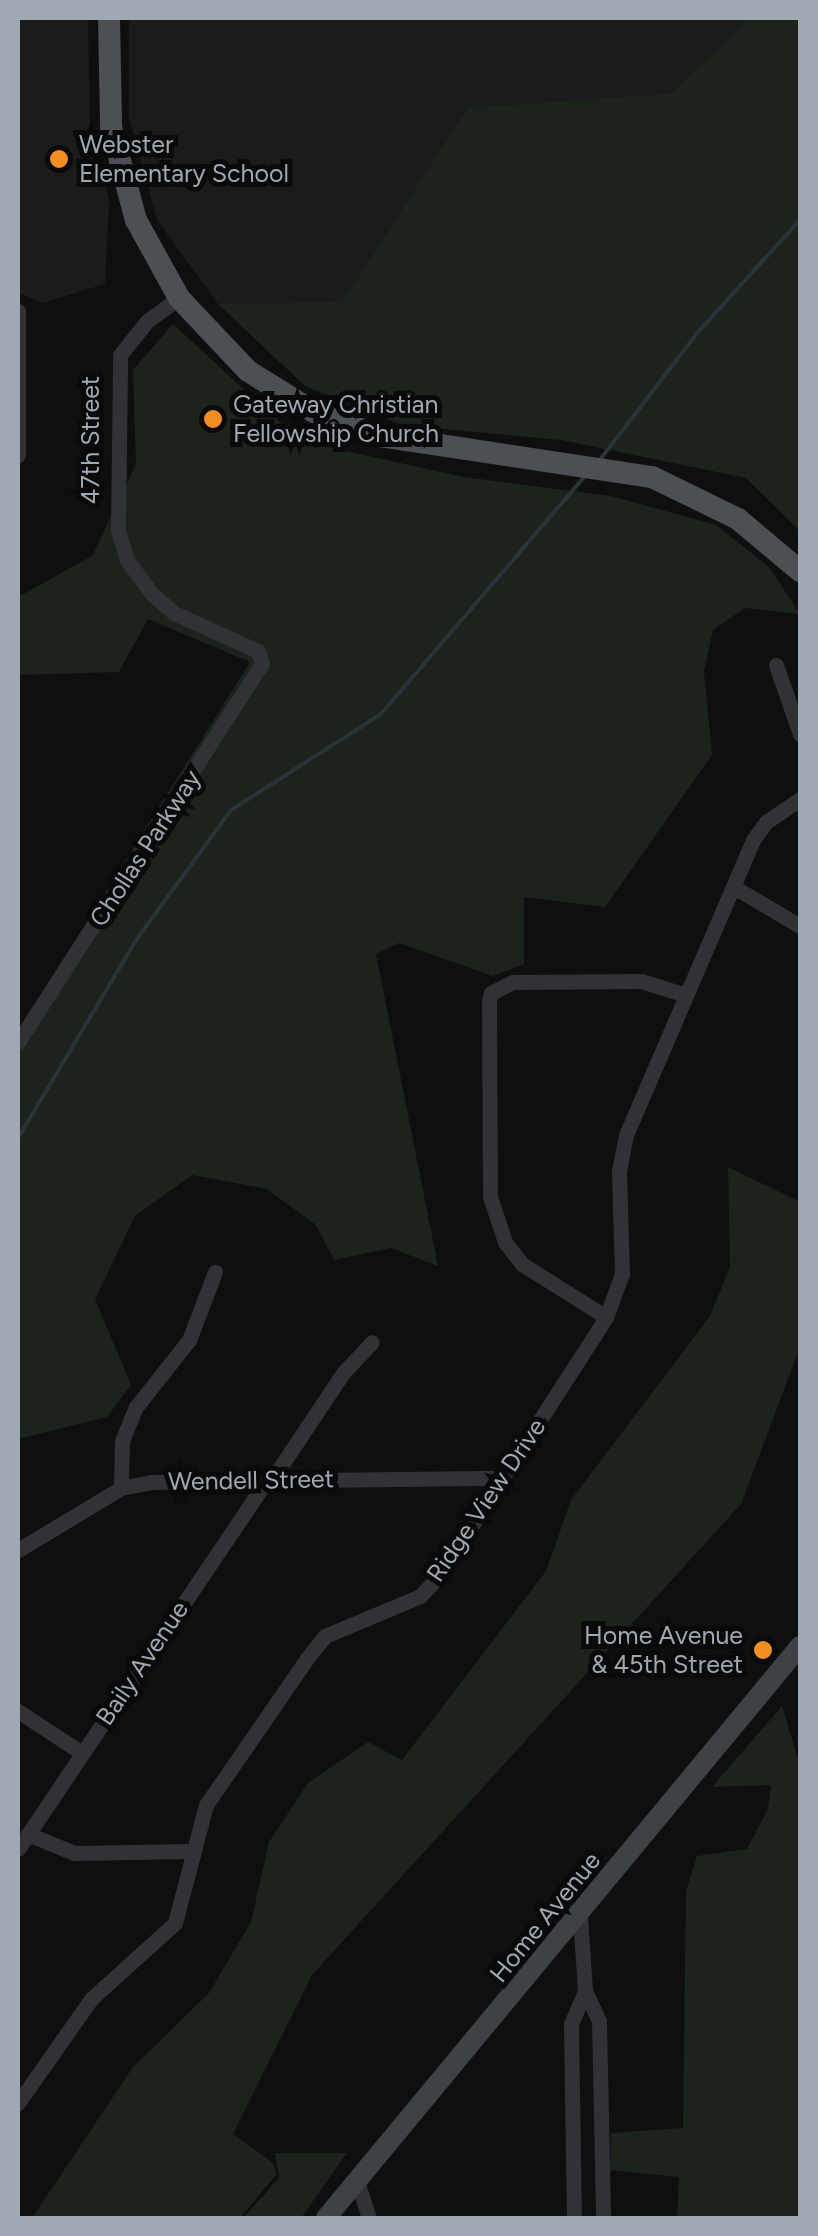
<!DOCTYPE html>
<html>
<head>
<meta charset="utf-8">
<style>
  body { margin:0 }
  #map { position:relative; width:818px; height:2236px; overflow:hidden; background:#0f0f10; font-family:Figtree,sans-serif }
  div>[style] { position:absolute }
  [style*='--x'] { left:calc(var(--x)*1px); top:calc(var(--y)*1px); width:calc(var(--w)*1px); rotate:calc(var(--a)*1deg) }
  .built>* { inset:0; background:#1b1b1d }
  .green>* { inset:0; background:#1c231c }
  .stream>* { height:4px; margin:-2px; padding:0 2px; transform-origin:2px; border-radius:2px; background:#293439 }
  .street>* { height:15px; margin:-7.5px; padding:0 7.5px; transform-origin:7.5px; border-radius:7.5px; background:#303235 }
  .secondary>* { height:20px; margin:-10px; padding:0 10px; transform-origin:10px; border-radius:10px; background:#3e4145 }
  .primary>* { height:22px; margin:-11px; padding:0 11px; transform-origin:11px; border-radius:11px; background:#4c4f54 }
  .dots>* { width:28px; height:28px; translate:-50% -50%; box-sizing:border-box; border:5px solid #0a0a0b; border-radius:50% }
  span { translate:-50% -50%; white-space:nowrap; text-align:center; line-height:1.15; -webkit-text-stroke:10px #0a0a0b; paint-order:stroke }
  .poi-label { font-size:25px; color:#a0a8b2 }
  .left { translate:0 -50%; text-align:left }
  .right { translate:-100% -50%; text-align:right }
  .street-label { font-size:25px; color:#a0a8b2 }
  .frame { position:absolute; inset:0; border:20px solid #a0a8b2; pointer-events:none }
</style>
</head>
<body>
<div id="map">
  <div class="built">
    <div style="clip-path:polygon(18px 18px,88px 18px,90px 118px,109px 200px,105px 284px,42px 303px,18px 293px)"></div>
    <div style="clip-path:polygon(129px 18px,749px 18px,672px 93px,467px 108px,343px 301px,218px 304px,157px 220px,129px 118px)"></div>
  </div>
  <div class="green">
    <div style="clip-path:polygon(749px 18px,800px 18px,800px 531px,746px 478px,561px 440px,402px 425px,305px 386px,218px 304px,343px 301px,467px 108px,672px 93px)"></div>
    <div style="clip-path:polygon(173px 324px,300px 441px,464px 477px,611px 496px,716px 525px,769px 567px,800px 614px,745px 608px,713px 630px,704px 671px,712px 755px,605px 907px,524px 897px,524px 964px,493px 976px,399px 943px,376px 954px,438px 1266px,391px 1248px,334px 1260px,316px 1225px,267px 1189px,192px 1175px,135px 1216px,95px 1299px,131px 1385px,107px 1417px,18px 1439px,18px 1032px,250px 662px,148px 619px,119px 672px,18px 675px,18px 597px,92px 556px,136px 464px,133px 370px)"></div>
    <div style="clip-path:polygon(728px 1167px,800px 1202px,800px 1347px,741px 1504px,312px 1975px,233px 2134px,273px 2163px,277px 2174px,240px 2218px,32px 2218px,133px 2067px,209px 1993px,251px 1922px,269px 1842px,308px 1783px,368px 1742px,402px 1760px,546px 1571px,571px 1500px,710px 1316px,730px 1267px)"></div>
    <div style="clip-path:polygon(782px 1706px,800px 1766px,800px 2218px,677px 2218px,679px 2177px,610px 2170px,611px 2133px,683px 2128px,686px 1891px,697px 1856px,747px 1849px,768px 1809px,771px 1785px,712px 1787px)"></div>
    <div style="clip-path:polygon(275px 2153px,347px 2153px,301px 2218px,243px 2218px,279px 2178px)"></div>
  </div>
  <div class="stream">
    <div style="--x:599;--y:461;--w:163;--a:-52.5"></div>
    <div style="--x:698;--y:332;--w:151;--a:-47.7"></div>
    <div style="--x:18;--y:1138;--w:230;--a:-59.2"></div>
    <div style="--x:136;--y:940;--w:161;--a:-53.8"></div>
    <div style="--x:231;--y:810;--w:178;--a:-32.6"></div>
    <div style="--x:381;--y:714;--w:315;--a:-49.4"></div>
  </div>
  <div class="street">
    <div style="--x:18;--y:311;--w:144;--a:90"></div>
    <div style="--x:776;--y:665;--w:73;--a:70.8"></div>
    <div style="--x:734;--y:887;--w:77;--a:30.6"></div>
    <div style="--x:18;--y:1042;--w:450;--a:-57.2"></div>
    <div style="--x:262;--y:664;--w:14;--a:-107"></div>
    <div style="--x:258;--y:651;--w:92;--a:-155.7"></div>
    <div style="--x:174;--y:613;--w:29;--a:-139"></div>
    <div style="--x:152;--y:594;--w:42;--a:-126.3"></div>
    <div style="--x:127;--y:560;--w:31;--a:-107"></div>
    <div style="--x:118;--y:530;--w:175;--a:-89.3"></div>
    <div style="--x:120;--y:355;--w:43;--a:-51.5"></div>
    <div style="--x:147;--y:321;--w:39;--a:-36"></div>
    <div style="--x:606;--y:1317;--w:99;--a:-147.8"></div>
    <div style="--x:522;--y:1264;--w:28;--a:-128"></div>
    <div style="--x:505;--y:1242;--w:47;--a:-108.4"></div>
    <div style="--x:490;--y:1197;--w:196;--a:-90.3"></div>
    <div style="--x:489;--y:1001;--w:8;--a:-76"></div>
    <div style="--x:491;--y:993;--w:25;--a:-27"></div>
    <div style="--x:513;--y:982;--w:128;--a:-0.4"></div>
    <div style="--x:641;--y:981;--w:47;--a:17.3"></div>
    <div style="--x:273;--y:1478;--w:126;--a:-56.3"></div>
    <div style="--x:343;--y:1373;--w:42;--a:-46.9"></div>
    <div style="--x:121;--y:1488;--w:47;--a:-88.8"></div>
    <div style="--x:122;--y:1441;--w:37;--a:-68"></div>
    <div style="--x:136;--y:1407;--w:85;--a:-51.7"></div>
    <div style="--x:189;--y:1340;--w:73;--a:-69.1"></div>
    <div style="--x:18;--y:1550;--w:120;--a:-31"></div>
    <div style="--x:121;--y:1488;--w:31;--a:-11"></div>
    <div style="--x:151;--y:1482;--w:352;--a:-0.7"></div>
    <div style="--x:18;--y:1711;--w:77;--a:33.3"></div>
    <div style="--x:28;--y:1834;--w:50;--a:22.4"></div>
    <div style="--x:74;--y:1853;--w:117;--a:-1"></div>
    <div style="--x:18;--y:1849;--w:447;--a:-56"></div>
    <div style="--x:580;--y:1916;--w:75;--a:86.2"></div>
    <div style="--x:585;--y:1991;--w:33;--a:65"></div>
    <div style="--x:599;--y:2021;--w:197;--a:88.8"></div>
    <div style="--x:18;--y:2103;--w:127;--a:-54.9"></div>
    <div style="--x:91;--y:1999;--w:113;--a:-42.1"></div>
    <div style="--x:175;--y:1923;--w:122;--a:-75.3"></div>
    <div style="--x:206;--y:1805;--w:180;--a:-55.4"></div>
    <div style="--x:308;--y:1657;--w:27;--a:-51"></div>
    <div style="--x:325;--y:1636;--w:103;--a:-22.8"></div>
    <div style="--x:420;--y:1596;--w:29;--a:-46"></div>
    <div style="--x:440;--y:1575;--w:307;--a:-57.2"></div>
    <div style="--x:606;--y:1317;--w:46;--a:-69.6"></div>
    <div style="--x:622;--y:1274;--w:103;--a:-91.7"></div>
    <div style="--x:619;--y:1171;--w:37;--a:-79"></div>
    <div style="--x:626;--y:1135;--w:321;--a:-66.7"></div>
    <div style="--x:753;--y:840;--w:22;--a:-54"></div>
    <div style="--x:766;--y:822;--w:41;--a:-34.1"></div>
    <div style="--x:357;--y:2181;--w:39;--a:72"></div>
    <div style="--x:574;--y:2218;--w:194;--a:-90.9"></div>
    <div style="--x:571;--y:2024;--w:36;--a:-67"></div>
  </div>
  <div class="secondary">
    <div style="--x:326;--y:2218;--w:743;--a:-50.35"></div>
  </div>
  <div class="primary">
    <div style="--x:109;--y:18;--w:109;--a:88.9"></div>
    <div style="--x:111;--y:127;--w:96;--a:75"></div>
    <div style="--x:136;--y:220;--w:89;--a:61.1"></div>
    <div style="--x:179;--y:298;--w:100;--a:46.6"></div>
    <div style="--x:248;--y:371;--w:78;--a:31.8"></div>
    <div style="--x:314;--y:412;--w:70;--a:20"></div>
    <div style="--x:380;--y:436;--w:275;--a:8.6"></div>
    <div style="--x:652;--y:477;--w:96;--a:26"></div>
    <div style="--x:738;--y:519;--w:81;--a:40"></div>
  </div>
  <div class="dots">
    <div style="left:59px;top:159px;background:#f38e25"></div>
    <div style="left:213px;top:419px;background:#f38e25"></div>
    <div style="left:763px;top:1650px;background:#f38e25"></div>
  </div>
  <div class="poi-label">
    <span class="left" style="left:79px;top:159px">Webster<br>Elementary School</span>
    <span class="left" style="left:233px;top:419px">Gateway Christian<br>Fellowship Church</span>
    <span class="right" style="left:743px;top:1650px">Home Avenue<br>&amp; 45th Street</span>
  </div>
  <div class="street-label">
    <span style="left:90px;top:440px;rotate:-90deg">47th Street</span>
    <span style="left:145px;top:848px;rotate:-57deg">Chollas Parkway</span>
    <span style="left:251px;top:1480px;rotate:-1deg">Wendell Street</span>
    <span style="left:486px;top:1500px;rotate:-56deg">Ridge View Drive</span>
    <span style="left:142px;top:1663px;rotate:-56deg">Baily Avenue</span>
    <span style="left:545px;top:1917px;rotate:-51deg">Home Avenue</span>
  </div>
  <div class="frame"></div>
</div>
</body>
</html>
